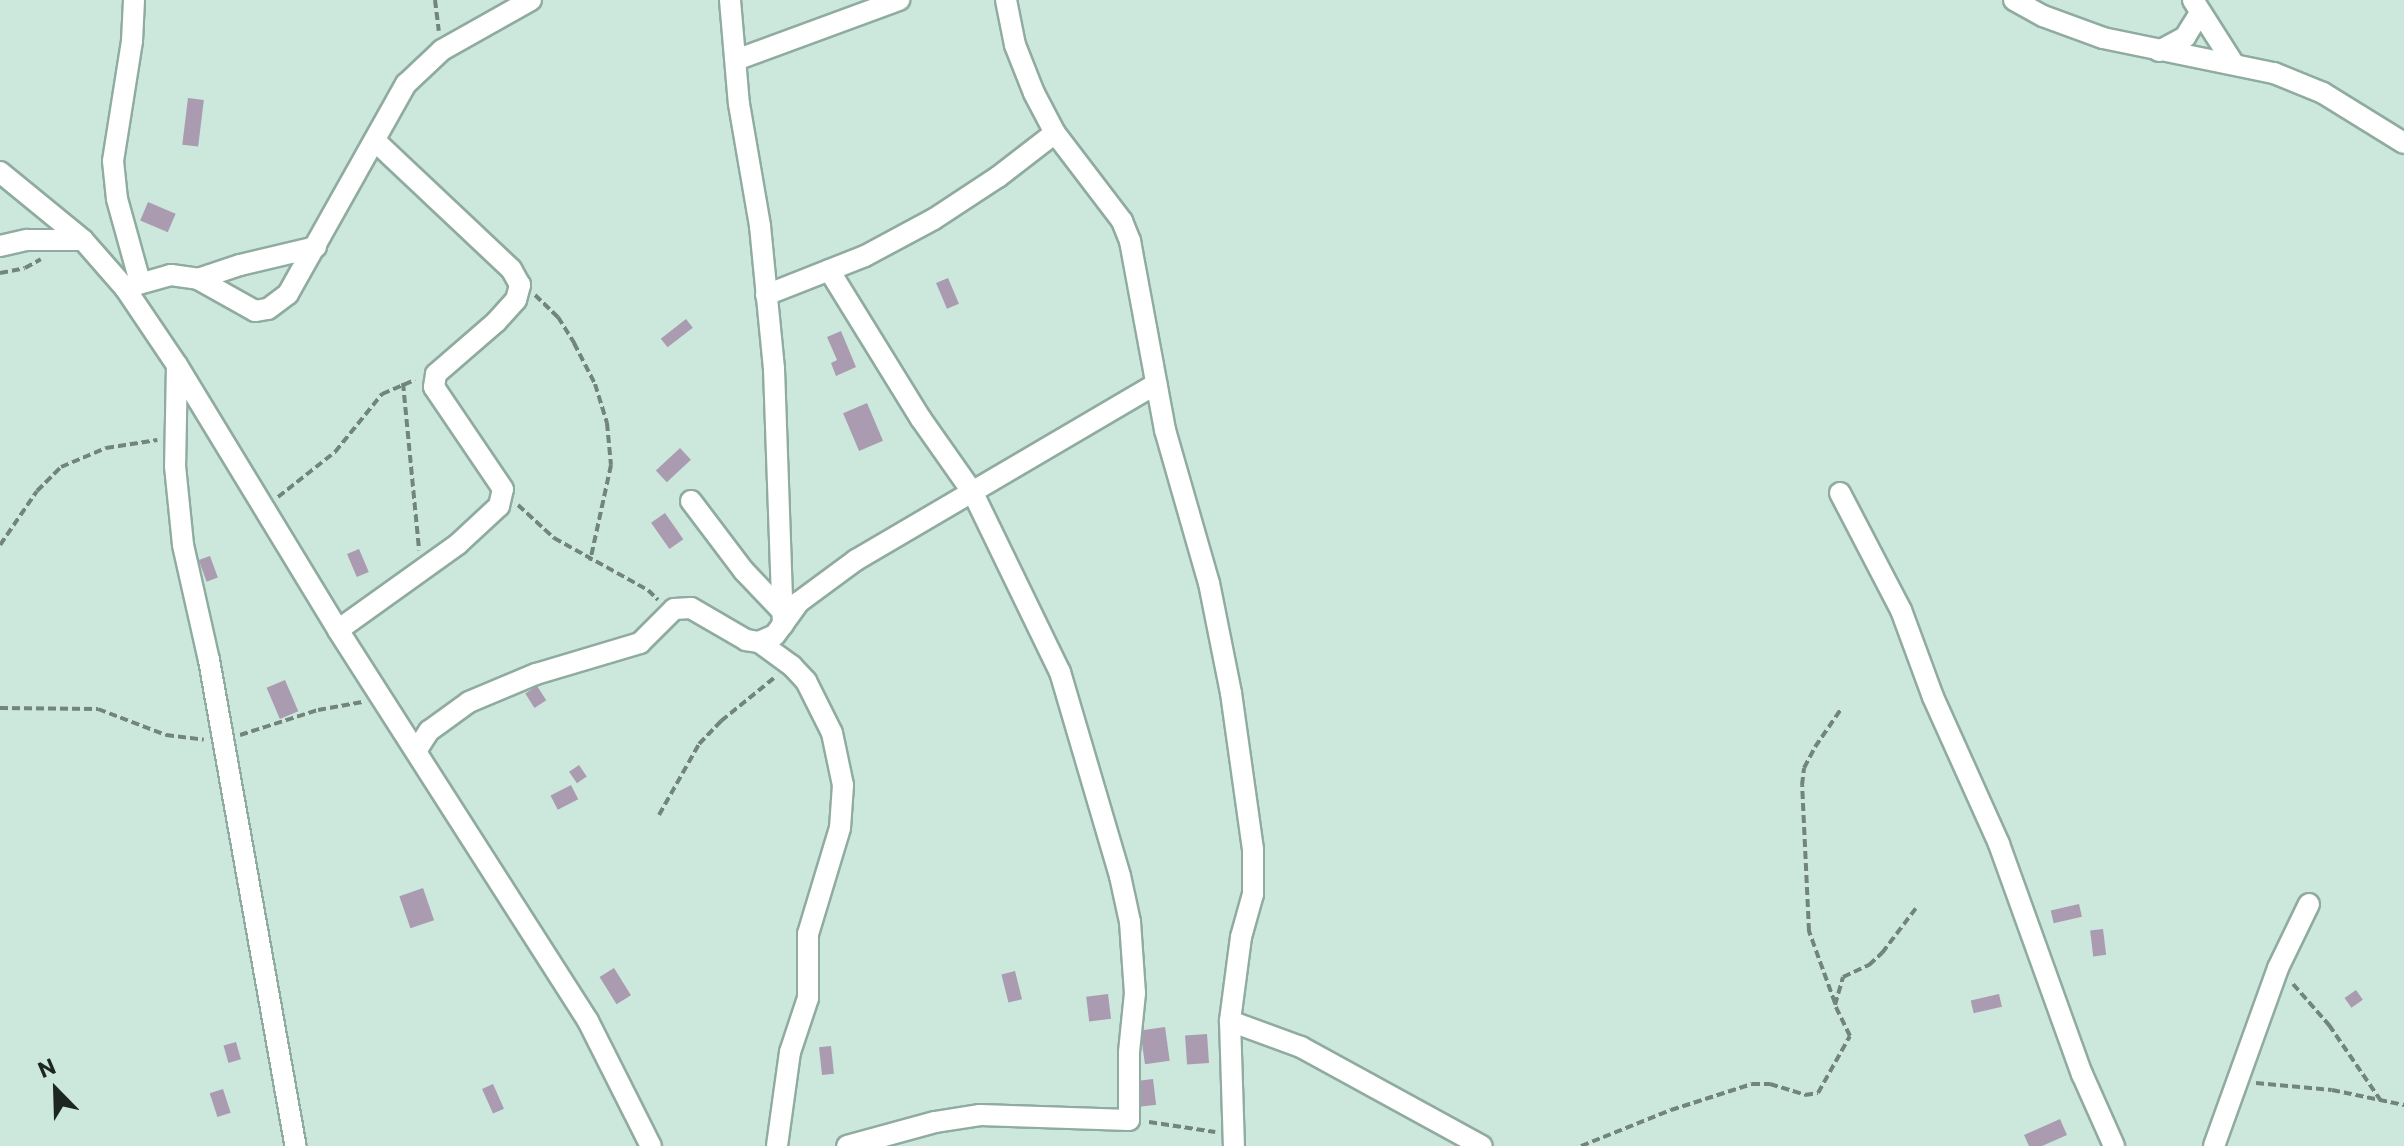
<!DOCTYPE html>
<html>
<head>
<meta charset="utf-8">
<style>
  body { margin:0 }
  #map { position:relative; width:2404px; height:1146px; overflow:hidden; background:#cce8dc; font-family:Commissioner,sans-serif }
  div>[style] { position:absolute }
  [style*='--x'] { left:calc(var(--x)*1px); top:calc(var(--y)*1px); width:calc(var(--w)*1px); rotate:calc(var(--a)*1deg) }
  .building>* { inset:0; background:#aa9bb1; transform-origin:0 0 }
  .path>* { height:4px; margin-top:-2px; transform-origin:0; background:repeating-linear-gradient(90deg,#71857c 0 8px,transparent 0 12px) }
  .roads { filter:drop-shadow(2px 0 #90ab9f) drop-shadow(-2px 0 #90ab9f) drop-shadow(0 2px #90ab9f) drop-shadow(0 -2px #90ab9f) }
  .street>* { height:20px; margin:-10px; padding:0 10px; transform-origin:10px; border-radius:10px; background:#fff }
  span { translate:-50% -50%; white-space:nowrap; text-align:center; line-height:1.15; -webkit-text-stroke:8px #cce8dc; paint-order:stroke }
  .north { position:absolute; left:16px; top:1050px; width:80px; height:80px; -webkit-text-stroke:6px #cce8dc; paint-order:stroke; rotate:337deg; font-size:22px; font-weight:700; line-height:32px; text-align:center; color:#1c2722 }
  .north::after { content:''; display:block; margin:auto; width:28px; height:36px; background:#1c2722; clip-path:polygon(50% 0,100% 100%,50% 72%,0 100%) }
</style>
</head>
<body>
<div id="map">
  <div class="building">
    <div style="left:188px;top:98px;width:16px;height:47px;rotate:7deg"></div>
    <div style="left:148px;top:202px;width:30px;height:20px;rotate:23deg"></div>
    <div style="left:948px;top:278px;width:28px;height:13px;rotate:67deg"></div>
    <div style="left:686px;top:319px;width:11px;height:32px;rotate:52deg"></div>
    <div style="clip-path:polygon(841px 331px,856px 367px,836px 376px,831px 363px,837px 360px,827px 337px)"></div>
    <div style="left:867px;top:403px;width:41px;height:26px;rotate:67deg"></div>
    <div style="left:680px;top:448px;width:16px;height:33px;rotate:47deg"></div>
    <div style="left:665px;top:513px;width:32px;height:17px;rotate:55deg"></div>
    <div style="left:359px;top:549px;width:25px;height:13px;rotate:67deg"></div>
    <div style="left:210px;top:556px;width:23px;height:12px;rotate:70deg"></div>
    <div style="left:285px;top:680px;width:34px;height:20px;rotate:67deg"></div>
    <div style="left:537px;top:686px;width:17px;height:14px;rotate:57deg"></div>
    <div style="left:579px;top:765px;width:14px;height:12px;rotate:56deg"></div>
    <div style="left:571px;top:785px;width:16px;height:23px;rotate:63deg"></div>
    <div style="left:423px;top:888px;width:34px;height:25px;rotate:71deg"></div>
    <div style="left:2079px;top:904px;width:13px;height:29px;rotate:77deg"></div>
    <div style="left:2103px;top:929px;width:26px;height:13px;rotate:83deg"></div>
    <div style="left:614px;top:968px;width:32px;height:17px;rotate:58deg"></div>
    <div style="left:1015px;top:971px;width:29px;height:14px;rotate:76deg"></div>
    <div style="left:2356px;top:990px;width:12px;height:14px;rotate:55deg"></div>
    <div style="left:1108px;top:994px;width:25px;height:22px;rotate:83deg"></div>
    <div style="left:1999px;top:994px;width:13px;height:29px;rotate:77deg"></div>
    <div style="left:1165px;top:1027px;width:34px;height:25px;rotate:82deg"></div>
    <div style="left:1207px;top:1034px;width:29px;height:22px;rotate:86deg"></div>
    <div style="left:236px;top:1042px;width:18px;height:13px;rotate:74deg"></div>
    <div style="left:831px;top:1046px;width:28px;height:12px;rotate:84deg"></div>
    <div style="left:1153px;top:1079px;width:26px;height:21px;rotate:83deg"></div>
    <div style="left:493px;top:1084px;width:27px;height:12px;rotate:66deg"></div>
    <div style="left:223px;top:1089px;width:25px;height:14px;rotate:72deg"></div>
    <div style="clip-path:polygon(2060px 1119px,2067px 1135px,2042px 1146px,2029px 1146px,2024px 1135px)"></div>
  </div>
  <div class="path">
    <div style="--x:435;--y:0;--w:31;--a:83"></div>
    <div style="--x:0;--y:273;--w:25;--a:-11"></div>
    <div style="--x:25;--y:268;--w:18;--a:-29"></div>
    <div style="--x:535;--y:295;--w:32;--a:44"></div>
    <div style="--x:558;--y:317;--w:31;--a:58"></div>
    <div style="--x:574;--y:343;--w:46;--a:62.9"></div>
    <div style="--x:595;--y:384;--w:41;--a:72.9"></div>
    <div style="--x:607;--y:423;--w:42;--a:84.6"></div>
    <div style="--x:611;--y:465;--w:98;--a:102.3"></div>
    <div style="--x:403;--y:383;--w:168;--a:84.5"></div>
    <div style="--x:278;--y:497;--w:73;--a:-38.3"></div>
    <div style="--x:335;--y:452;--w:75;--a:-51"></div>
    <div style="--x:382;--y:394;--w:36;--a:-23"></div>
    <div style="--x:518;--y:505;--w:49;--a:42.5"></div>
    <div style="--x:554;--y:538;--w:107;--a:29"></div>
    <div style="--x:648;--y:590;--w:14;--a:45"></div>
    <div style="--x:0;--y:545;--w:65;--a:-55.6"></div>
    <div style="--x:37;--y:491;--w:34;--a:-45"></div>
    <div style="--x:61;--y:467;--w:49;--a:-22.9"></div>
    <div style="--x:106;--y:448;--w:52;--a:-8.9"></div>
    <div style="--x:0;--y:708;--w:98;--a:0.6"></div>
    <div style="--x:98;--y:709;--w:73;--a:20.9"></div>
    <div style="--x:166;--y:735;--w:38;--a:7"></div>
    <div style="--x:240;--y:735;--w:82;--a:-17.8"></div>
    <div style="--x:318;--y:710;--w:45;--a:-10.3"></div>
    <div style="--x:659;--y:815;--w:81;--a:-60.6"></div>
    <div style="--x:699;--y:744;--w:32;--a:-46"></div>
    <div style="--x:721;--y:721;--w:68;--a:-39.1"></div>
    <div style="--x:2293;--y:984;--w:55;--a:48.7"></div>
    <div style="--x:2329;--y:1025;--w:92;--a:55.6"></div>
    <div style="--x:1835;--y:1003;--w:77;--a:-109.9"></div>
    <div style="--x:1809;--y:931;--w:146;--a:-92.7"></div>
    <div style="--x:1802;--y:785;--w:17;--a:-83"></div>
    <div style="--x:1804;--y:768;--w:24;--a:-62"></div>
    <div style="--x:1815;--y:747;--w:46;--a:-55.6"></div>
    <div style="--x:2256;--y:1083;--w:76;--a:5.3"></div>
    <div style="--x:2332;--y:1090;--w:74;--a:11.8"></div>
    <div style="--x:1149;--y:1122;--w:67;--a:8.6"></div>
    <div style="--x:1581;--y:1146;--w:97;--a:-21.8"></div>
    <div style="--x:1671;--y:1110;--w:85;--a:-17.8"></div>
    <div style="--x:1752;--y:1084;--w:18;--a:0"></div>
    <div style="--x:1770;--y:1084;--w:37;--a:17"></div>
    <div style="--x:1805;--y:1095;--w:13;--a:-9"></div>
    <div style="--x:1818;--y:1093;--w:65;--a:-60.7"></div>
    <div style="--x:1850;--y:1036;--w:34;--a:-116"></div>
    <div style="--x:1835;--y:1005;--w:29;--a:-74"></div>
    <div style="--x:1843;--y:977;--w:29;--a:-25"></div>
    <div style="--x:1869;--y:965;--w:18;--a:-43"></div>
    <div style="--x:1882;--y:953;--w:56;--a:-52.9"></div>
  </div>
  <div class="roads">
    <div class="street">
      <div style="--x:134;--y:0;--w:41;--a:92.8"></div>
      <div style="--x:132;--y:41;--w:121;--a:99"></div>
      <div style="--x:113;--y:161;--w:38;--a:84"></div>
      <div style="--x:117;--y:199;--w:86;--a:74.5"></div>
      <div style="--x:730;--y:0;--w:104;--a:85.1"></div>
      <div style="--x:739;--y:104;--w:124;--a:80.2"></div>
      <div style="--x:760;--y:226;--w:144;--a:84.4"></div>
      <div style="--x:774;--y:369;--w:256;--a:88"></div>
      <div style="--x:1006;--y:0;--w:46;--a:78.7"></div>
      <div style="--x:1015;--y:45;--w:52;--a:68.4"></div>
      <div style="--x:1034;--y:93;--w:45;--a:62.3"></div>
      <div style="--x:1055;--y:133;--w:111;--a:52.7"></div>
      <div style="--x:1122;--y:221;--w:22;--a:68"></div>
      <div style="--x:1130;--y:241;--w:192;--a:79.5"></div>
      <div style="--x:1165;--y:430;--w:159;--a:74"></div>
      <div style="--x:1209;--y:583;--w:112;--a:78.7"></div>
      <div style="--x:1231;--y:693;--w:158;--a:82"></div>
      <div style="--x:1253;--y:849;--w:45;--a:90"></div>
      <div style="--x:1253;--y:894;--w:45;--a:105.6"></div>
      <div style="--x:1241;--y:937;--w:85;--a:97.5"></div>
      <div style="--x:1230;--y:1021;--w:125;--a:88.2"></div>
      <div style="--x:2014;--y:0;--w:33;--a:29"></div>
      <div style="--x:2043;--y:16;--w:64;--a:20.1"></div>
      <div style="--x:2103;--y:38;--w:175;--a:11.6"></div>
      <div style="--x:2274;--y:73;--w:53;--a:22.2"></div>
      <div style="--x:2323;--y:93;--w:95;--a:31.7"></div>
      <div style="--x:2193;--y:0;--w:76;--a:57.4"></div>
      <div style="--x:2159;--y:51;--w:30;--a:-28"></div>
      <div style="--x:2185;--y:37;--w:28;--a:-58"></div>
      <div style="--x:736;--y:60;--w:174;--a:-20.2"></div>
      <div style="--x:0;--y:172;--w:107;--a:39.3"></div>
      <div style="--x:83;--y:240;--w:64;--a:48.8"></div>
      <div style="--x:125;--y:288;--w:93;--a:56"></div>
      <div style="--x:177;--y:365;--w:310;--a:58.7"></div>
      <div style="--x:338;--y:630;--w:464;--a:57.4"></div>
      <div style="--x:588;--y:1021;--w:140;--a:63.3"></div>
      <div style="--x:0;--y:246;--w:28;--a:-13"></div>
      <div style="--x:27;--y:240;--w:56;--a:0"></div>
      <div style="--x:829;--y:270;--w:175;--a:58.3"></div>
      <div style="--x:921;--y:419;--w:90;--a:54.9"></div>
      <div style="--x:973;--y:493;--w:199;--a:64.1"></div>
      <div style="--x:1060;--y:672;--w:213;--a:73.6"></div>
      <div style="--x:1120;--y:876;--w:47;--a:77.7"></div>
      <div style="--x:1130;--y:922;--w:71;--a:86"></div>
      <div style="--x:1135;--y:993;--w:59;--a:95.8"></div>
      <div style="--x:1129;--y:1052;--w:68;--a:90"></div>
      <div style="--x:1129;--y:1120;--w:149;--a:-178.1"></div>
      <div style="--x:980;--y:1115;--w:46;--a:171.2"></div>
      <div style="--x:935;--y:1122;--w:91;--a:164.7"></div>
      <div style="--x:198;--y:279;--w:44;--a:-18.4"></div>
      <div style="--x:240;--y:265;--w:78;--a:-13.3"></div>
      <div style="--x:125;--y:288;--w:48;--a:-15.8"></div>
      <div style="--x:171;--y:275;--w:27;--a:8"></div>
      <div style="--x:198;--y:279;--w:65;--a:29.3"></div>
      <div style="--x:255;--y:311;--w:13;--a:-9"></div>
      <div style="--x:268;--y:309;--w:25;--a:-37"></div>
      <div style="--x:288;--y:294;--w:241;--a:-60.7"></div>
      <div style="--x:406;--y:84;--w:50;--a:-43.4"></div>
      <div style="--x:442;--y:50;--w:102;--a:-29.3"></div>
      <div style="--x:766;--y:295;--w:106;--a:-21.5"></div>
      <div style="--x:865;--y:256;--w:78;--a:-28.2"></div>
      <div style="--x:934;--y:219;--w:77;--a:-33.3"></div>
      <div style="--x:998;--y:177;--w:72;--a:-37.7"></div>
      <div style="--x:177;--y:365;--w:101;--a:91.1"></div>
      <div style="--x:175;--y:466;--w:79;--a:84.2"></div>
      <div style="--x:183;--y:545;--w:118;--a:77.3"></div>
      <div style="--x:209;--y:660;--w:494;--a:79.9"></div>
      <div style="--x:1840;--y:493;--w:132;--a:62.5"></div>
      <div style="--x:1901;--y:610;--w:93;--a:69.8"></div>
      <div style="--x:1933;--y:697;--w:161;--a:65.8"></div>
      <div style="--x:1999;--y:844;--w:245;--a:70.2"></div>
      <div style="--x:2082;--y:1074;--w:79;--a:66"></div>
      <div style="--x:691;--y:501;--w:88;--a:52.9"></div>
      <div style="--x:744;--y:571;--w:57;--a:46.4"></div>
      <div style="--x:338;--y:630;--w:148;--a:-35.6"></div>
      <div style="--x:458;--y:544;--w:56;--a:-42.8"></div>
      <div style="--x:499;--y:506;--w:17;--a:-77"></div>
      <div style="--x:503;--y:489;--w:123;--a:-124.1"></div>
      <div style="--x:434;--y:387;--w:13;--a:-81"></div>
      <div style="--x:436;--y:374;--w:79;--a:-40.9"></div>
      <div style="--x:496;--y:322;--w:30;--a:-48"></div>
      <div style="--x:516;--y:300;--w:16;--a:-75"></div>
      <div style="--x:520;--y:285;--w:18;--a:-119"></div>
      <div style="--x:511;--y:269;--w:187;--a:-136.7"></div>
      <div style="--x:759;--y:642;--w:41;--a:36"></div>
      <div style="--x:792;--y:666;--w:21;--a:47"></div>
      <div style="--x:806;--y:681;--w:58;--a:63.4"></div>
      <div style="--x:832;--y:733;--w:53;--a:78.1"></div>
      <div style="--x:843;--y:785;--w:43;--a:94"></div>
      <div style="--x:840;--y:828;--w:111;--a:106.8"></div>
      <div style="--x:808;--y:934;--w:64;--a:90"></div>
      <div style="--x:808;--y:998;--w:57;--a:108.4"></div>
      <div style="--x:790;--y:1052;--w:95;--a:97.9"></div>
      <div style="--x:416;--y:751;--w:24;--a:-57"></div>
      <div style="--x:429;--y:731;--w:49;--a:-35.9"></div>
      <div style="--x:469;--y:702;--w:73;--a:-22.7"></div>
      <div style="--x:536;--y:674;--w:109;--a:-16.6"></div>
      <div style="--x:640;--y:643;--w:48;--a:-45"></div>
      <div style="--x:674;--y:609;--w:17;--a:-3"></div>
      <div style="--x:691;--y:608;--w:64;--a:30.2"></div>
      <div style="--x:746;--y:640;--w:13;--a:9"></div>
      <div style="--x:759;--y:642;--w:17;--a:-24"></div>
      <div style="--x:775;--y:635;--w:41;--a:-54"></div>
      <div style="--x:799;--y:602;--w:71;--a:-36.4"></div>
      <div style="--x:856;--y:560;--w:348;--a:-30.4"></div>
      <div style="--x:1230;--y:1021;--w:76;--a:20.1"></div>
      <div style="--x:1301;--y:1047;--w:206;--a:28.7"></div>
      <div style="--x:2214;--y:1146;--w:189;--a:-70.2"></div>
      <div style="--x:2278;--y:968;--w:71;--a:-64.2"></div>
    </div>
  </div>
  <div class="north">N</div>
</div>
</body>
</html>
